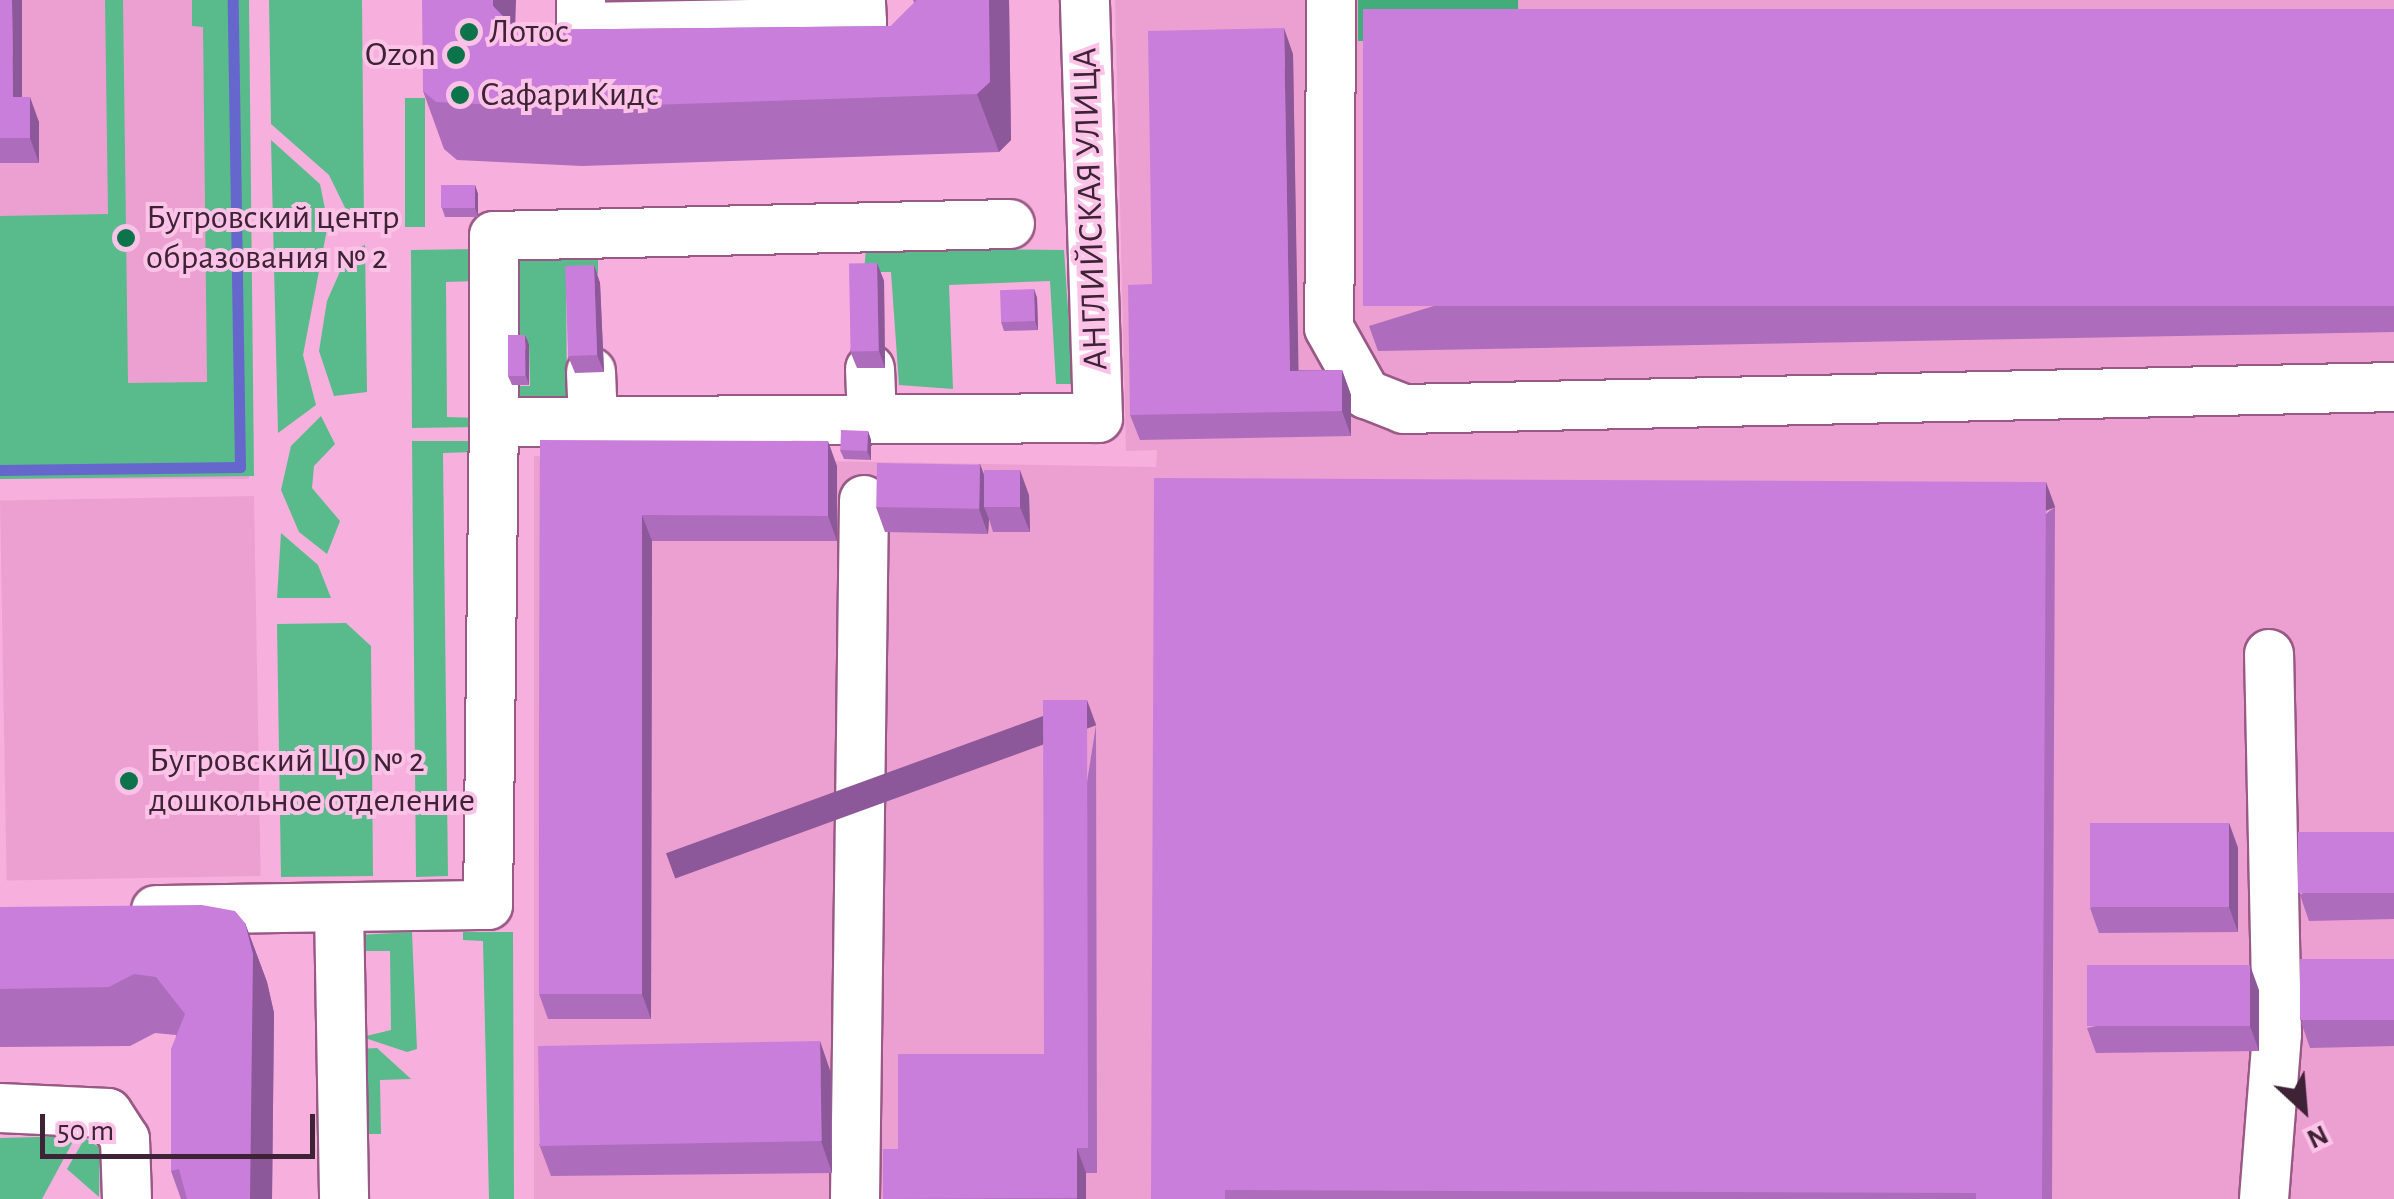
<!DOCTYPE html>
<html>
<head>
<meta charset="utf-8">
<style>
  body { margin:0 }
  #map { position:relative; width:2394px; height:1199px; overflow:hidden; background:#f7afde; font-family:"Alegreya Sans",sans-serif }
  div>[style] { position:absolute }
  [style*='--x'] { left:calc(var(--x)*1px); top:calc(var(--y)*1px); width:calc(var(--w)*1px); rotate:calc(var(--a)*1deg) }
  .built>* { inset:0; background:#eba0d1; transform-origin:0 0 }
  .green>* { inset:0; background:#59bb8b; transform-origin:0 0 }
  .forest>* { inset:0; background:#42ac7b; transform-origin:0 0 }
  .stream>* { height:11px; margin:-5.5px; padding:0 5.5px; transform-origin:5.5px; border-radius:5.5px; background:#6667cd }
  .roads { filter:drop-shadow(2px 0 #995985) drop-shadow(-2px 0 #995985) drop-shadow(0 2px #995985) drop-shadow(0 -2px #995985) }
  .minor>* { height:48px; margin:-24px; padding:0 24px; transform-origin:24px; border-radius:24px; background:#fff }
  .wall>* { inset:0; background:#ae6cbc }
  .shaded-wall>* { inset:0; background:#8d5899; transform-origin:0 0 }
  .building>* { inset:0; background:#ca7edb; transform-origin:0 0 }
  .dots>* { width:28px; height:28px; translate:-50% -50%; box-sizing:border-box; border:5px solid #fcc2e7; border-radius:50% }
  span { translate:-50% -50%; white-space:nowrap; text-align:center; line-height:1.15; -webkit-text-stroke:8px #fcc2e7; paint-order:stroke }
  .poi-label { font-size:35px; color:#3e2235 }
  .left { translate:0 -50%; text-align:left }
  .right { translate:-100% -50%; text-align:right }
  .street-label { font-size:35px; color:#3e2235 }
  .north { position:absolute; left:2254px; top:1059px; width:100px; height:100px; -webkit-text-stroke:8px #fcc2e7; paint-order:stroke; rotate:154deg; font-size:28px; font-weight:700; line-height:40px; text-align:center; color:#3e2235 }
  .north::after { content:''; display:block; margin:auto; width:35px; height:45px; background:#3e2235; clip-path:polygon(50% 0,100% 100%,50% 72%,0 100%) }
  .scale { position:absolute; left:40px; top:1114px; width:275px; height:45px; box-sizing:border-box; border:5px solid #3e2235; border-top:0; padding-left:12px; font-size:30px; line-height:35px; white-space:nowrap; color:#3e2235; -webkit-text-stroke:8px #fcc2e7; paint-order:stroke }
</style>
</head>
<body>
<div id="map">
  <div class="built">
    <div style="left:0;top:0;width:249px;height:479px"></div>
    <div style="clip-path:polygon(1115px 0,2394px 0,2394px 1199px,534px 1199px,534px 456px,1156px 467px,1157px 450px,1126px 451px)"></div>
    <div style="left:254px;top:496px;width:380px;height:254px;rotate:89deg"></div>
  </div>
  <div class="green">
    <div style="clip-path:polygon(105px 0,123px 0,128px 383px,207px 382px,203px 27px,192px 26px,192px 0,249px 0,254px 476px,0 479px,0 216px,108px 214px)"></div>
    <div style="clip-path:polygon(269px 0,362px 0,364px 222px,352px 222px,329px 175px,271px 124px)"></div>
    <div style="left:405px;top:98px;width:20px;height:129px"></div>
    <div style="clip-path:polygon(271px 140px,320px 184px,328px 224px,303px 355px,316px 405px,278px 433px)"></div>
    <div style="clip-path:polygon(365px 245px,367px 392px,334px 396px,319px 351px,327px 301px,349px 251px)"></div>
    <div style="clip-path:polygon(598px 247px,598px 274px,566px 275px,567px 402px,527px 402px,517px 396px,518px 386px,530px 386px,529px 343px,516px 342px,512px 270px,522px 254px)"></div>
    <div style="clip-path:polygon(866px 248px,1064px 250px,1073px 384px,1056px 384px,1050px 281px,949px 285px,953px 389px,899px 385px,891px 272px,864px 272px)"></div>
    <div style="clip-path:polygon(477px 249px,478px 281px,446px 282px,447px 417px,478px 418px,479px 427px,412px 428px,411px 250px)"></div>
    <div style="clip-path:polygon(321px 416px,335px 444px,314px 466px,312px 488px,340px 521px,327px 554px,299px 532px,281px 490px,291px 446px)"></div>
    <div style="clip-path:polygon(412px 441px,473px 441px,473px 452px,443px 453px,448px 876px,416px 877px)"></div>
    <div style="clip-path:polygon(281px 533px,318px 565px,331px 598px,277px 598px)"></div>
    <div style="clip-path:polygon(346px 623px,371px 646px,373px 876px,281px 877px,277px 624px)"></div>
    <div style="clip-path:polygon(412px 932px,417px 1049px,407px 1052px,362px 1037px,391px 1030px,390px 951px,365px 951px,359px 935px)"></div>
    <div style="clip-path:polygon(463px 932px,513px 932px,514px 1199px,489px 1199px,483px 941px,463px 940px)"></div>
    <div style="clip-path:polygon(377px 1048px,411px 1079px,380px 1080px,381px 1134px,366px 1134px,359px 1049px)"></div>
    <div style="clip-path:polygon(76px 1136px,42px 1199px,0 1199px,0 1138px)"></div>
    <div style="clip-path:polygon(85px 1138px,100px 1148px,99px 1197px,67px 1169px)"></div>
  </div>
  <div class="forest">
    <div style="left:1358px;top:0;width:160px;height:41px"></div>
  </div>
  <div class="stream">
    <div style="--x:0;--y:470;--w:240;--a:-0.7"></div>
    <div style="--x:240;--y:467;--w:467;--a:-90.9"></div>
  </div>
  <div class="roads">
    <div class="minor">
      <div style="--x:581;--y:0;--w:27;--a:90"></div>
      <div style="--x:581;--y:27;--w:281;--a:-1"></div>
      <div style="--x:862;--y:22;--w:22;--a:-93"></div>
      <div style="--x:1331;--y:0;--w:328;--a:90.3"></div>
      <div style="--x:1329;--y:328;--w:76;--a:60.7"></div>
      <div style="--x:1366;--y:394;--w:41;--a:21.5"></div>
      <div style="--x:1404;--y:409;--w:990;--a:-1.27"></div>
      <div style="--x:870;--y:369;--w:50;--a:87.7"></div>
      <div style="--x:591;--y:372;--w:50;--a:87.7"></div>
      <div style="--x:494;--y:422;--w:186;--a:-90"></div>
      <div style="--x:494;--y:236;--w:516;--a:-1.33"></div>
      <div style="--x:339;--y:908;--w:291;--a:89"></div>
      <div style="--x:156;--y:910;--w:332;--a:-0.9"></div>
      <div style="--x:488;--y:905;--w:483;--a:-89.3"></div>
      <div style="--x:494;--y:422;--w:604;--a:-0.38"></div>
      <div style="--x:1098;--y:418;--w:418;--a:-91.8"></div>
      <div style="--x:0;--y:1108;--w:108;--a:2.7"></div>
      <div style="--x:108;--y:1113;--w:31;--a:57"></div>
      <div style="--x:125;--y:1139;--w:60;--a:88.1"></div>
      <div style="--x:855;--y:1199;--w:699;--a:-89.26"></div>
      <div style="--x:2264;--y:1199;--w:166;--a:-85.5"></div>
      <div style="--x:2277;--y:1034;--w:380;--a:-91.2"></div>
    </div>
  </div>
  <div class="wall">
    <div style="clip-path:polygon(0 0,22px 97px,39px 122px,39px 163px,0 163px)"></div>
    <div style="clip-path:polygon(913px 0,1009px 0,1011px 140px,999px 152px,582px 166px,457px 160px,444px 149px,423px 91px,515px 29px,517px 30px,891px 26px,914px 3px)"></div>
    <div style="clip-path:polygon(2394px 9px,2394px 332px,1378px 351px,1369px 326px)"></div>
    <div style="clip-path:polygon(1293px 54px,1298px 370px,1342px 370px,1351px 395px,1351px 436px,1140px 440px,1130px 415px,1152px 284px)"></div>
    <div style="clip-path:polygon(475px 185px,478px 194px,478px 217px,445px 217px,442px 208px)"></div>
    <div style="clip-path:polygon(877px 263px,884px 281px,885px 368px,857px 368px,850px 351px)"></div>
    <div style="clip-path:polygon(594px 265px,600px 283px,604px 372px,575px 373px,568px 356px)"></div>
    <div style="clip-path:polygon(1034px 289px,1037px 298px,1038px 330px,1004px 331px,1001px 322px)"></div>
    <div style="clip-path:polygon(529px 344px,529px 385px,512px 385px,508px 376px)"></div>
    <div style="clip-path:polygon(868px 431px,871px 440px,871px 460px,844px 459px,840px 450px)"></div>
    <div style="clip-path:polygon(540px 440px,837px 466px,837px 541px,652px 541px,651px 1019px,548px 1019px,539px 994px)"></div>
    <div style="clip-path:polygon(980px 464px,984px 474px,1029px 495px,1030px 532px,993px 532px,989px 519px,988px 534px,885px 532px,876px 507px)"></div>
    <div style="clip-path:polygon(2055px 507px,2052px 1199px,1151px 1199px)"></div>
    <div style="clip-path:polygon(1096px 725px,1097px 1173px,1086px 1173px,1086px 1199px,883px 1199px,898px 1149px,1044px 1054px)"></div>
    <div style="clip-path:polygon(2229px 823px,2238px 848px,2238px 932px,2099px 933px,2090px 908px)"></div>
    <div style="clip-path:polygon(2394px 832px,2394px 919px,2309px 921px,2300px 895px)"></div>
    <div style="clip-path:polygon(0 907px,245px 923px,267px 982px,274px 1013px,272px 1199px,181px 1199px,171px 1171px,176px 1035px,155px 1033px,130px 1046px,0 1047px)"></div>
    <div style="clip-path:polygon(2394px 959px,2394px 1046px,2310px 1048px,2301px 1022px)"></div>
    <div style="clip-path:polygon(2259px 990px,2259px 1051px,2096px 1053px,2087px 1028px)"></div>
    <div style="clip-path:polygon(831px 1073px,832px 1173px,551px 1176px,539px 1144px)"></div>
  </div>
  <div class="shaded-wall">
    <div style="clip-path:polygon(12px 0,22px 0,22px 122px,13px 97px)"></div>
    <div style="clip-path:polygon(493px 0,516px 0,514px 64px,493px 6px)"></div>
    <div style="clip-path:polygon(989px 0,1009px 0,1011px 140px,999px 152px,977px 94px)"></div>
    <div style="clip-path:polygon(1284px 28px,1293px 54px,1299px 396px,1290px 371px)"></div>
    <div style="clip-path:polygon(30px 97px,39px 122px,39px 163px,30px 138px)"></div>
    <div style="clip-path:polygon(475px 185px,478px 194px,478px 217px,475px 208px)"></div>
    <div style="clip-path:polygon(877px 263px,884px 281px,885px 368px,879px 351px)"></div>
    <div style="clip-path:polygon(594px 265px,600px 283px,604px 372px,597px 355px)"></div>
    <div style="clip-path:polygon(1034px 289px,1037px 298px,1038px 330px,1035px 321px)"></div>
    <div style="clip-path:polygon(525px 335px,529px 344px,529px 385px,526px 376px)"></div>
    <div style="clip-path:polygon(1342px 370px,1351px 395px,1351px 436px,1342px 411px)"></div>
    <div style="clip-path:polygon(868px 431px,871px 440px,871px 460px,867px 451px)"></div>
    <div style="clip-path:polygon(828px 441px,837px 466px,837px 541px,828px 516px)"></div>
    <div style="clip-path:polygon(980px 464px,989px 490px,984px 507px,989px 519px,988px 534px,979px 509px)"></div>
    <div style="clip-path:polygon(1020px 470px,1029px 495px,1030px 532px,1020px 507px)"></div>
    <div style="left:2046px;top:482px;width:27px;height:717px;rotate:70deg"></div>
    <div style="clip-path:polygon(642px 515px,652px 541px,651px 1019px,642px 994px)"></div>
    <div style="left:1087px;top:700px;width:27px;height:448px;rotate:70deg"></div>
    <div style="clip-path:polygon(2229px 823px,2238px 848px,2238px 932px,2229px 907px)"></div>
    <div style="clip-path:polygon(245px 923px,267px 982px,274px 1013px,272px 1199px,250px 1199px)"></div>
    <div style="clip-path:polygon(2250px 965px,2259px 990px,2259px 1051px,2250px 1026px)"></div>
    <div style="clip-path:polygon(820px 1041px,831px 1073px,832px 1173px,821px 1141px)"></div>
    <div style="clip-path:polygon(1077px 1148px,1086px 1173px,1086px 1199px,1077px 1199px)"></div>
  </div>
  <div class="building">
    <div style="clip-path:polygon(0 0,12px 0,13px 97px,30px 97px,30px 138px,0 138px)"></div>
    <div style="clip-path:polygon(422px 0,493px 0,493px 6px,517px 30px,891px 26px,917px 0,989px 0,990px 82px,977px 94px,561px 108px,436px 102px,423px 91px)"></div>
    <div style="left:2394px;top:9px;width:297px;height:1031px;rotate:90deg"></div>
    <div style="clip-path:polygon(1284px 28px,1290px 371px,1342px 370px,1342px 411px,1130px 415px,1128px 285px,1152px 284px,1148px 31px)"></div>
    <div style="left:441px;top:185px;width:34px;height:23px"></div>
    <div style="left:877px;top:263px;width:88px;height:28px;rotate:89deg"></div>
    <div style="left:594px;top:265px;width:90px;height:29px;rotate:88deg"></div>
    <div style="left:1034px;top:289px;width:32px;height:34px;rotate:88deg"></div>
    <div style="left:508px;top:335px;width:17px;height:41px"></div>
    <div style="left:841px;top:430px;width:27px;height:20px;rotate:2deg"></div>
    <div style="clip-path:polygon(540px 440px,828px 441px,828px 516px,642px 515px,642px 994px,539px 994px)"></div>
    <div style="left:877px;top:463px;width:103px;height:44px;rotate:1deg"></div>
    <div style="left:984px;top:470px;width:36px;height:37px"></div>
    <div style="clip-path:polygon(1154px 478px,2046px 482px,2042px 1199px,1976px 1199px,1976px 1193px,1225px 1190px,1225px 1199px,1151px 1199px)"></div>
    <div style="clip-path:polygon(1043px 700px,1087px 700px,1088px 1148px,1077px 1148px,1077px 1198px,883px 1199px,883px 1149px,898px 1149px,898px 1054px,1044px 1054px)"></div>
    <div style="left:2229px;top:823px;width:84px;height:139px;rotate:90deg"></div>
    <div style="left:2394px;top:832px;width:61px;height:96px;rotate:90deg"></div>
    <div style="clip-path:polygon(202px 905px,235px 911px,245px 923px,253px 954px,250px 1199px,187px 1199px,179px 1169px,171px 1171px,171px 1049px,185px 1014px,156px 977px,134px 974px,109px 987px,0 989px,0 907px)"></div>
    <div style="left:2394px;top:959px;width:61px;height:94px;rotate:90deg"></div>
    <div style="left:2250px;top:965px;width:61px;height:163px;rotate:90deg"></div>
    <div style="left:820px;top:1041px;width:100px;height:282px;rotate:89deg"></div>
  </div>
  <div class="dots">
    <div style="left:469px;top:32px;background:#0c734b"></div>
    <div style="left:456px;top:55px;background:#0c734b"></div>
    <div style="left:460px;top:95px;background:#0c734b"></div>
    <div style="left:126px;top:238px;background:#0c734b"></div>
    <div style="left:129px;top:781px;background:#0c734b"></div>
  </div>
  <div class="poi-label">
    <span class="left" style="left:489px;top:32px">Лотос</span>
    <span class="right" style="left:436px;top:55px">Ozon</span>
    <span class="left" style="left:480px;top:95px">СафариКидс</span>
    <span class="left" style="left:146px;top:238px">Бугровский центр<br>образования № 2</span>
    <span class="left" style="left:149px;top:781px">Бугровский ЦО № 2<br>дошкольное отделение</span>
  </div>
  <div class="street-label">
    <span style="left:1091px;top:209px;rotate:-92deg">АНГЛИЙСКАЯ УЛИЦА</span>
  </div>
  <div class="north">N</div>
  <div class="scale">50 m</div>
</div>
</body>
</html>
